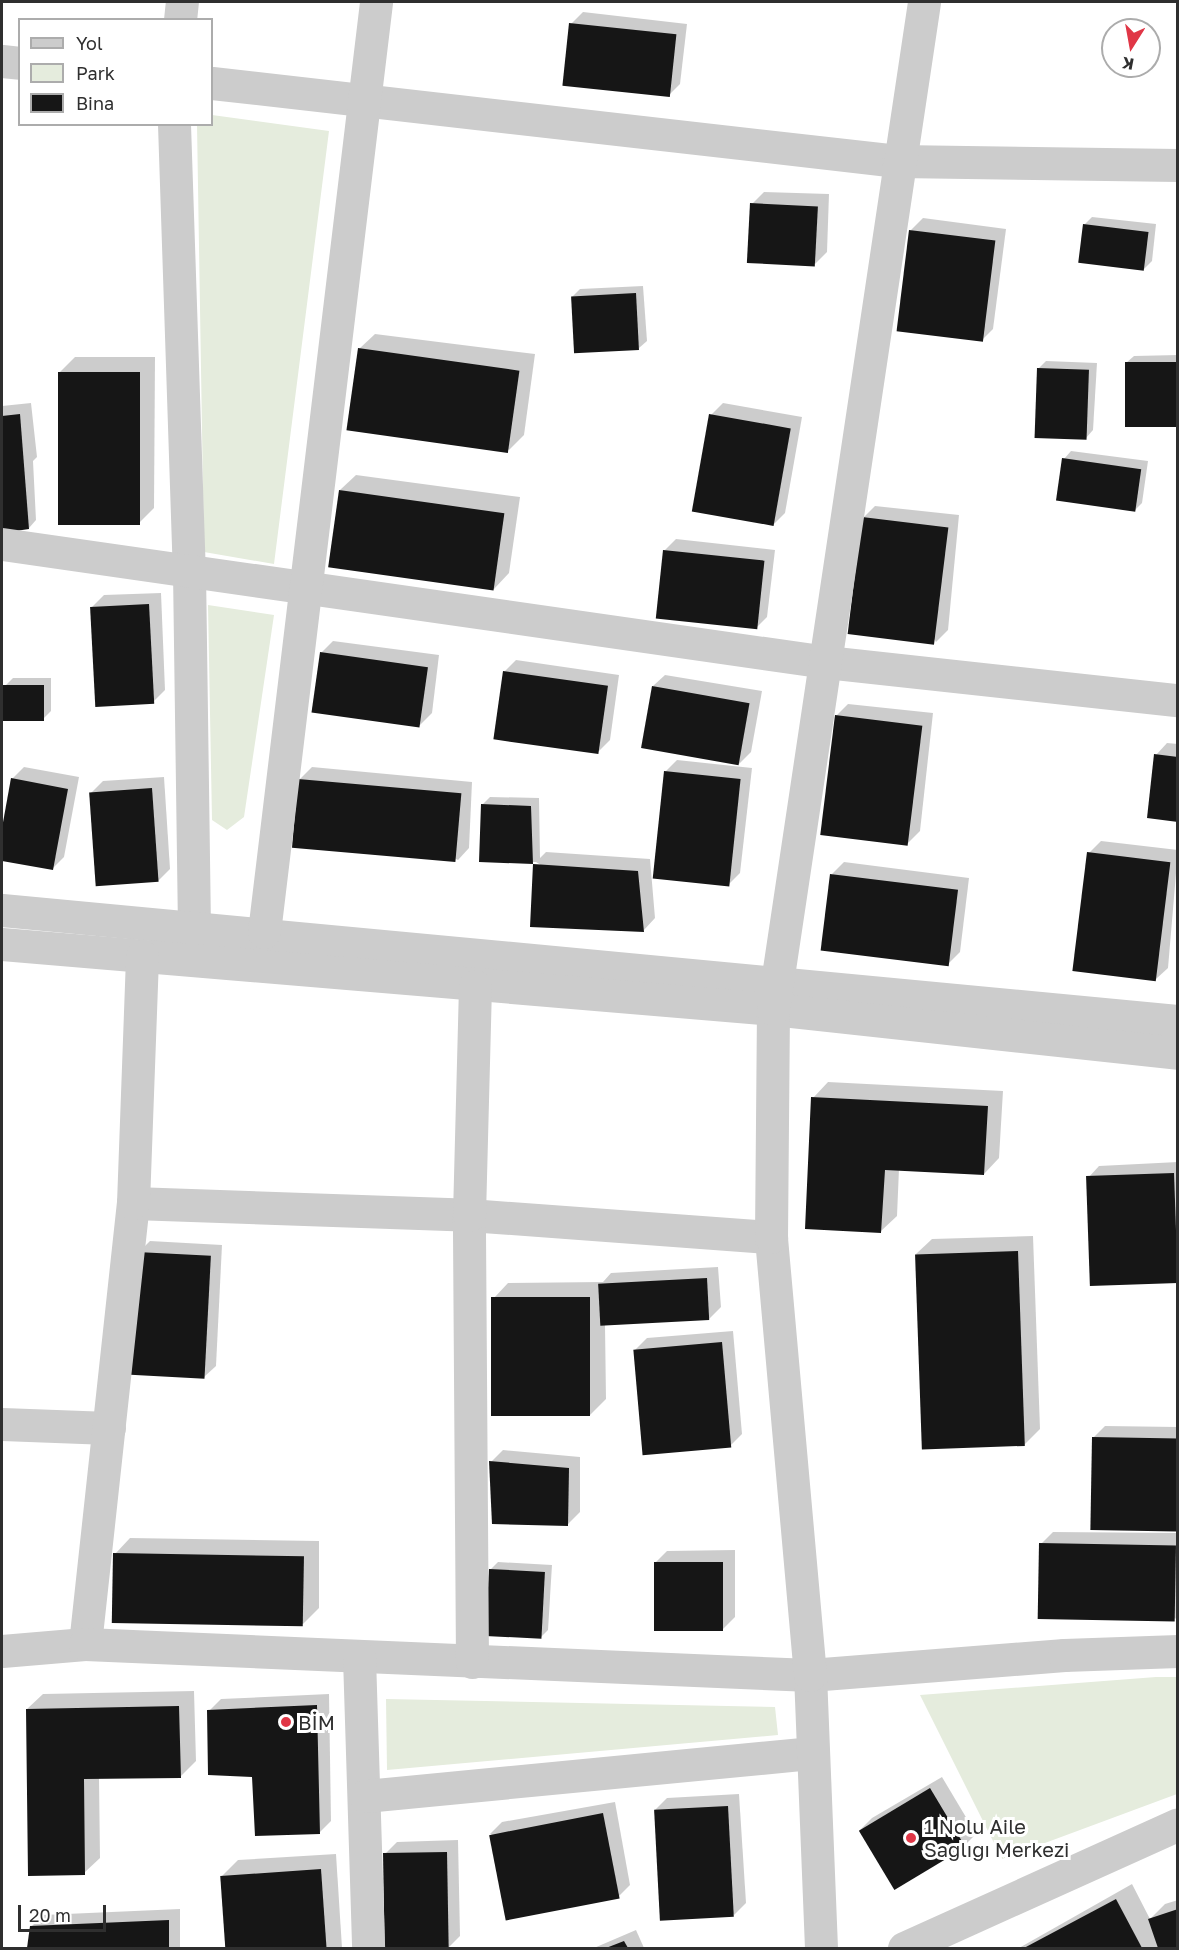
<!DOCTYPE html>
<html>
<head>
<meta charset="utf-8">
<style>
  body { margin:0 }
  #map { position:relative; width:1179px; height:1950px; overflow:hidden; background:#fff; font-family:"Golos Text",sans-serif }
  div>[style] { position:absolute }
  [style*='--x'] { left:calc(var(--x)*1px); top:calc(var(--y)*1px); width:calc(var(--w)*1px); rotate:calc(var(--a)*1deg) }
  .green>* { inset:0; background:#e5ecdd }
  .shadow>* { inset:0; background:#0003 }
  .building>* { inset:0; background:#161616; transform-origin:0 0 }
  .minor>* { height:33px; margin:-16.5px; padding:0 16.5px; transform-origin:16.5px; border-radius:16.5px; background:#ccc }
  .dots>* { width:16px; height:16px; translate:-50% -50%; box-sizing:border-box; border:3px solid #fff; border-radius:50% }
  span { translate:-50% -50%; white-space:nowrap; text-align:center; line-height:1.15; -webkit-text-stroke:6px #fff; paint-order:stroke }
  .poi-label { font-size:20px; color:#2f2f2f }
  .left { translate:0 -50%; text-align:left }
  .frame { position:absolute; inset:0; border:3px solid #2f2f2f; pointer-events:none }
  .legend { position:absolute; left:18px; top:18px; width:195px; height:108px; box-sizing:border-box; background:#fff; border:2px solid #acacac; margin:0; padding:8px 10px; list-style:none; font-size:18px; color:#2f2f2f }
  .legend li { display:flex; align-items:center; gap:12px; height:30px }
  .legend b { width:30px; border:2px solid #acacac }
  .north { position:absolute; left:1101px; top:18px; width:60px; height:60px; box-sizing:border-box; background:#fff; border:2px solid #acacac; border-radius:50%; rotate:191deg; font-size:16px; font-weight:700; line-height:24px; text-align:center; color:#2f2f2f }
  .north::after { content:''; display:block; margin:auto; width:21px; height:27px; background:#e03646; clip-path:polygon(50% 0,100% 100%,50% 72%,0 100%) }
  .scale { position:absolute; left:18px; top:1905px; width:88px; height:27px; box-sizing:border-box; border:3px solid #2f2f2f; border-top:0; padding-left:8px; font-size:18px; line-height:21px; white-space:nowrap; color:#2f2f2f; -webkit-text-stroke:4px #fff; paint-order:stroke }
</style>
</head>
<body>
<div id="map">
  <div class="green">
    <div style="clip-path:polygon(212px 115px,329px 131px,274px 564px,204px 552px,197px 125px,212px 124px)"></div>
    <div style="clip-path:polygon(208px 605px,274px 615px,244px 817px,227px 830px,212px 820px)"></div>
    <div style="clip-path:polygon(1156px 1677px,1177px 1677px,1177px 1794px,1002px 1859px,920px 1695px)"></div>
    <div style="clip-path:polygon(386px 1699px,775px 1707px,778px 1735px,387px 1770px)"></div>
  </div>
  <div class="shadow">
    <div style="clip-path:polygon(583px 12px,687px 24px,680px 84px,668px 96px,571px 24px)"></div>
    <div style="clip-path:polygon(764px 192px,829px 194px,827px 252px,815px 264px,752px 204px)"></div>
    <div style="clip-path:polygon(1092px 217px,1156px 224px,1152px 261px,1144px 269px,1084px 225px)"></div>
    <div style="clip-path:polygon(923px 218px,1006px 229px,993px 329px,981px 341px,911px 230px)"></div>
    <div style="clip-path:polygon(643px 286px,647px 341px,639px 348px,572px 297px,580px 289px)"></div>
    <div style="clip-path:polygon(375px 334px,535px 354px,524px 435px,509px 450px,359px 349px)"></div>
    <div style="clip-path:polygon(1178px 355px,1178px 426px,1126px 363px,1134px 356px)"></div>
    <div style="clip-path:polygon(75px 357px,155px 357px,154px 508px,138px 524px,60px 372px)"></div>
    <div style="clip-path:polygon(1046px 361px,1097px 363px,1093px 430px,1086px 438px,1039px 368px)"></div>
    <div style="clip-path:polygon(31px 403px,37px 457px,33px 461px,36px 520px,29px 528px,2px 531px,2px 406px)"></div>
    <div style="clip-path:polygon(723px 403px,802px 417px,785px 513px,773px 525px,711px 415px)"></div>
    <div style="clip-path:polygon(1071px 451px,1148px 461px,1142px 503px,1135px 510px,1064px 459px)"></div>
    <div style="clip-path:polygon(356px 475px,520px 497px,509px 573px,494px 589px,340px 490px)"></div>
    <div style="clip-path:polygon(875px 506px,959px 515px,948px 630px,936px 642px,863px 518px)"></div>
    <div style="clip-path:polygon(676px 539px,775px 550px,767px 617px,755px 629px,664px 551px)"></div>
    <div style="clip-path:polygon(161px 593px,165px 690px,153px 702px,92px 607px,104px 595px)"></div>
    <div style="clip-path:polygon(333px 641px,439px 655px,432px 713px,420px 725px,321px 653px)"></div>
    <div style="clip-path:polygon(516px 660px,619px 675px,610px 740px,598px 752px,504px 672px)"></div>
    <div style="clip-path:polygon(665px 675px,762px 691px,751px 752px,738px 765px,653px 686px)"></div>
    <div style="clip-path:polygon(13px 678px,51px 678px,51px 711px,43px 719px,5px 686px)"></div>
    <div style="clip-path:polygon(848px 704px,933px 713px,920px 831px,908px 843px,836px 716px)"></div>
    <div style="clip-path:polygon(1167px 743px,1178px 744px,1178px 820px,1156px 755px)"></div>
    <div style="clip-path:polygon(677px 760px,752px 768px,740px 873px,728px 885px,665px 772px)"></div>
    <div style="clip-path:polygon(24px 767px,79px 777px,64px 857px,52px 869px,2px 859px,2px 836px,12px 779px)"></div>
    <div style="clip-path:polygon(312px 767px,472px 782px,469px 848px,458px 860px,300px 779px)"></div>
    <div style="clip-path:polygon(164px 777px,170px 869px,158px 881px,91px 793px,103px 781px)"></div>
    <div style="clip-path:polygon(490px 797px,539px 798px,540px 858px,546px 852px,650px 859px,655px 918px,644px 930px,536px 862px,481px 861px,482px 805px)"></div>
    <div style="clip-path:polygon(1101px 841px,1178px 850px,1168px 968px,1156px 979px,1089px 853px)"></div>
    <div style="clip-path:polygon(844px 862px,969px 878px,960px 952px,948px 964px,832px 874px)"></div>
    <div style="clip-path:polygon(828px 1082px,1003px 1091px,999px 1158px,984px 1174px,899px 1169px,897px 1216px,881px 1231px,813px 1098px)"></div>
    <div style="clip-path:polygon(1178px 1162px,1178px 1282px,1088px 1178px,1099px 1166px)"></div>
    <div style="clip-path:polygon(1033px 1236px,1040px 1429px,1024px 1445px,916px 1254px,932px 1239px)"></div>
    <div style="clip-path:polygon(150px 1241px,222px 1245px,216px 1366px,204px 1377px,138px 1253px)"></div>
    <div style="clip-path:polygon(718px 1267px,721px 1307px,709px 1319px,605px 1325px,606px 1399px,590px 1415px,493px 1299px,508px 1283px,603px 1282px,611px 1273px)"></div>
    <div style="clip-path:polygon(733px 1331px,742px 1434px,730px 1446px,635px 1350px,647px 1338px)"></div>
    <div style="clip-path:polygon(1105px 1426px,1178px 1427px,1177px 1530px,1093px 1438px)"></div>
    <div style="clip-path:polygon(503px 1450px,580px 1457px,580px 1512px,568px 1524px,491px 1462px)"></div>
    <div style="clip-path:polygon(1053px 1532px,1178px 1533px,1178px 1616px,1175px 1619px,1041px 1544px)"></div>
    <div style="clip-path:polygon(130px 1538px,319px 1541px,319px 1608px,303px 1624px,115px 1554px)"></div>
    <div style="clip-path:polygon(735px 1550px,735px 1617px,723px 1629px,655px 1563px,667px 1551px)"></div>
    <div style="clip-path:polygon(498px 1562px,552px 1565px,548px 1630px,540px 1638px,490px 1570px)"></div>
    <div style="clip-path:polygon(194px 1691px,196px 1761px,180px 1777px,99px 1778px,100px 1858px,84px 1873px,27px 1709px,43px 1694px)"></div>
    <div style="clip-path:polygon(329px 1694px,331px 1821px,319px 1833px,253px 1776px,209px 1711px,221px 1699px)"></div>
    <div style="clip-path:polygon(942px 1777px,976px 1834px,964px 1846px,860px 1830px,872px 1818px)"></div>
    <div style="clip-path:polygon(739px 1794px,746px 1903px,734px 1915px,655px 1810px,667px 1798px)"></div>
    <div style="clip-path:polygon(615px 1802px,630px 1885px,618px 1897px,490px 1834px,502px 1822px)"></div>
    <div style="clip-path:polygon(458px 1840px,460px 1936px,448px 1948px,387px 1948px,385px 1854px,397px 1842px)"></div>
    <div style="clip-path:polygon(336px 1854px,342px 1948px,226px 1948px,222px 1876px,238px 1860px)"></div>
    <div style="clip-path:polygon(1132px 1884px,1150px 1919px,1165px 1904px,1178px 1900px,1178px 1948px,1019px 1948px)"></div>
    <div style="clip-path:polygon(180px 1909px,180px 1948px,28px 1948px,31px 1927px,43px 1915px)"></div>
    <div style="clip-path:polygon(636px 1930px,644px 1948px,594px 1948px)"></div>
  </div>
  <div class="building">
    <div style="left:569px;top:23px;width:108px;height:63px;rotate:6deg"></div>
    <div style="left:750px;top:203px;width:68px;height:60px;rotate:3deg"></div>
    <div style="left:1083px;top:224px;width:66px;height:39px;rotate:7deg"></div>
    <div style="left:909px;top:230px;width:87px;height:102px;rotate:7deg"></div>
    <div style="left:636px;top:293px;width:57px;height:65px;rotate:87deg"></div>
    <div style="left:358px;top:348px;width:163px;height:83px;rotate:8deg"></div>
    <div style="left:1178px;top:362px;width:65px;height:53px;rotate:90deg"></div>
    <div style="left:1037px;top:368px;width:52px;height:70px;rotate:2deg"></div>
    <div style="left:58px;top:372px;width:82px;height:153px"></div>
    <div style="clip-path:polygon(20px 414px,29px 529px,2px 533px,2px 416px)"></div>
    <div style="left:709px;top:414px;width:83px;height:99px;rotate:10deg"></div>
    <div style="left:1062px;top:458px;width:80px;height:43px;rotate:8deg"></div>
    <div style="left:339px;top:490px;width:167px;height:78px;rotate:8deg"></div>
    <div style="left:862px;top:517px;width:87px;height:118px;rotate:7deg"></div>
    <div style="left:663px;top:550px;width:102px;height:69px;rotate:6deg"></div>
    <div style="left:149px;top:604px;width:100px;height:59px;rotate:87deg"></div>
    <div style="left:320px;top:652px;width:109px;height:61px;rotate:8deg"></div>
    <div style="left:503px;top:671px;width:106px;height:69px;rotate:8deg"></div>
    <div style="left:3px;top:685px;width:41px;height:36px"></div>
    <div style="left:652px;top:686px;width:99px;height:63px;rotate:10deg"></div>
    <div style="left:835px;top:715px;width:88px;height:121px;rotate:7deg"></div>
    <div style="clip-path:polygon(1154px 754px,1178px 757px,1178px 822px,1147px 818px)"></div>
    <div style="left:664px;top:771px;width:77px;height:108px;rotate:6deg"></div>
    <div style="clip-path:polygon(11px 778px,68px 789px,53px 870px,2px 861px,2px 828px)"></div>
    <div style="left:298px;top:779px;width:164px;height:69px;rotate:5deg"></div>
    <div style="left:152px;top:788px;width:94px;height:63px;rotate:86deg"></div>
    <div style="clip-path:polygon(481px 804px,531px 806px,533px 864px,638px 871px,644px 932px,530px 927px,533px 864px,479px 862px)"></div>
    <div style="left:1087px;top:852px;width:84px;height:120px;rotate:7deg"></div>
    <div style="left:830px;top:874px;width:129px;height:77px;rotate:7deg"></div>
    <div style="clip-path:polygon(811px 1097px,988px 1106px,984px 1175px,885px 1170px,881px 1233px,805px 1229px)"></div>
    <div style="left:1174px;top:1173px;width:110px;height:88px;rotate:88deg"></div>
    <div style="left:1018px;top:1251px;width:195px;height:103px;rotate:88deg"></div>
    <div style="left:137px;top:1252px;width:74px;height:123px;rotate:3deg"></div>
    <div style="left:707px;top:1278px;width:42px;height:109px;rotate:87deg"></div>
    <div style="left:590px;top:1297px;width:119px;height:99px;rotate:90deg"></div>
    <div style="left:722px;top:1342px;width:106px;height:89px;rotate:85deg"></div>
    <div style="left:1092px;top:1437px;width:86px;height:93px;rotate:1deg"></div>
    <div style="clip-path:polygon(489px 1461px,569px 1468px,568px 1526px,492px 1524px)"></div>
    <div style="left:1039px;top:1543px;width:137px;height:76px;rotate:1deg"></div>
    <div style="left:113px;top:1553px;width:191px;height:70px;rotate:1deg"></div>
    <div style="left:654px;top:1562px;width:69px;height:69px"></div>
    <div style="left:489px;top:1569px;width:56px;height:67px;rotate:3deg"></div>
    <div style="clip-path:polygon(317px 1705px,320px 1834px,255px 1836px,252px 1777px,208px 1775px,207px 1710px)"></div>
    <div style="clip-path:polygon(179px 1706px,181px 1778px,84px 1779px,85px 1875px,28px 1876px,26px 1709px)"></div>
    <div style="left:930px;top:1788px;width:69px;height:83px;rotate:59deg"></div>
    <div style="left:728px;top:1806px;width:111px;height:74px;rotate:87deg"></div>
    <div style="left:603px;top:1813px;width:87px;height:116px;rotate:79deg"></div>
    <div style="left:447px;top:1852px;width:96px;height:64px;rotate:89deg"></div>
    <div style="left:321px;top:1869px;width:79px;height:101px;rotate:86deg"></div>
    <div style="clip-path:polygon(1116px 1899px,1142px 1948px,1024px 1948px)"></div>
    <div style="clip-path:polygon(1178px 1909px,1178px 1948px,1158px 1948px,1148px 1919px)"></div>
    <div style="clip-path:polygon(169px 1920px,169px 1948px,27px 1948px,30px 1926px)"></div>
    <div style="clip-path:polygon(624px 1941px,628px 1948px,606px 1948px)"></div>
  </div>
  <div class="minor">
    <div style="--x:180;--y:20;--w:18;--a:-84"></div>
    <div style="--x:2;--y:61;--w:18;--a:6"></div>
    <div style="--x:212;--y:83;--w:690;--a:6.49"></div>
    <div style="--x:898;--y:161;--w:280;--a:0.8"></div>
    <div style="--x:174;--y:124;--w:447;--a:88.1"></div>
    <div style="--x:189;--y:571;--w:355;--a:89.2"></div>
    <div style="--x:2;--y:544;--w:832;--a:8.15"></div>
    <div style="--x:826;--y:662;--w:354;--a:6.2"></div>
    <div style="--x:2;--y:910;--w:1181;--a:5.39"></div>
    <div style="--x:264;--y:932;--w:937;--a:-83.13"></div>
    <div style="--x:2;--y:944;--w:774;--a:4.82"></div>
    <div style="--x:773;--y:1009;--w:407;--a:6.2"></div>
    <div style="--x:133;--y:1203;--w:336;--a:2"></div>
    <div style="--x:469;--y:1215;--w:303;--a:4.2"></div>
    <div style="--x:2;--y:1424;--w:107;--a:2.1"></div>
    <div style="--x:85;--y:1644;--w:444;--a:-83.8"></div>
    <div style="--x:133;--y:1203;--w:247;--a:-87.9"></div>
    <div style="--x:2;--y:1651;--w:83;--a:-4.8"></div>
    <div style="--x:85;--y:1644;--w:726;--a:2.45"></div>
    <div style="--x:810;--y:1675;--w:255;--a:-4.5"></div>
    <div style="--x:1064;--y:1655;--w:114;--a:-2"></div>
    <div style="--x:359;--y:1657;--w:291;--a:88.2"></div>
    <div style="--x:472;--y:1662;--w:447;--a:-90.4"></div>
    <div style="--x:469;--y:1215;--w:229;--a:-88.5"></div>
    <div style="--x:365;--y:1796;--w:450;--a:-5.5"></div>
    <div style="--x:821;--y:1948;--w:273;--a:-92.3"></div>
    <div style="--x:810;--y:1675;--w:440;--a:-95.1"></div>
    <div style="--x:771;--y:1237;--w:228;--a:-89.5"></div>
    <div style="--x:773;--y:1009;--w:1018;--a:-81.47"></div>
    <div style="--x:904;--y:1948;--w:301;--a:-24.3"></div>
  </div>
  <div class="dots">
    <div style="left:286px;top:1722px;background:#e03646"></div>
    <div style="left:911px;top:1838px;background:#e03646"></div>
  </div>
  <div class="poi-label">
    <span class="left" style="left:298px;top:1722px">BİM</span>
    <span class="left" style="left:924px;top:1838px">1 Nolu Aile<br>Sağlığı Merkezi</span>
  </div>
  <div class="frame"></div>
  <ul class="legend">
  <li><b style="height:8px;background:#ccc"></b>Yol</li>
  <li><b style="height:16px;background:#e5ecdd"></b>Park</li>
  <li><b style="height:16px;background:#161616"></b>Bina</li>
  </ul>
  <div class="north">K</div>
  <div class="scale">20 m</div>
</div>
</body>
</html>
